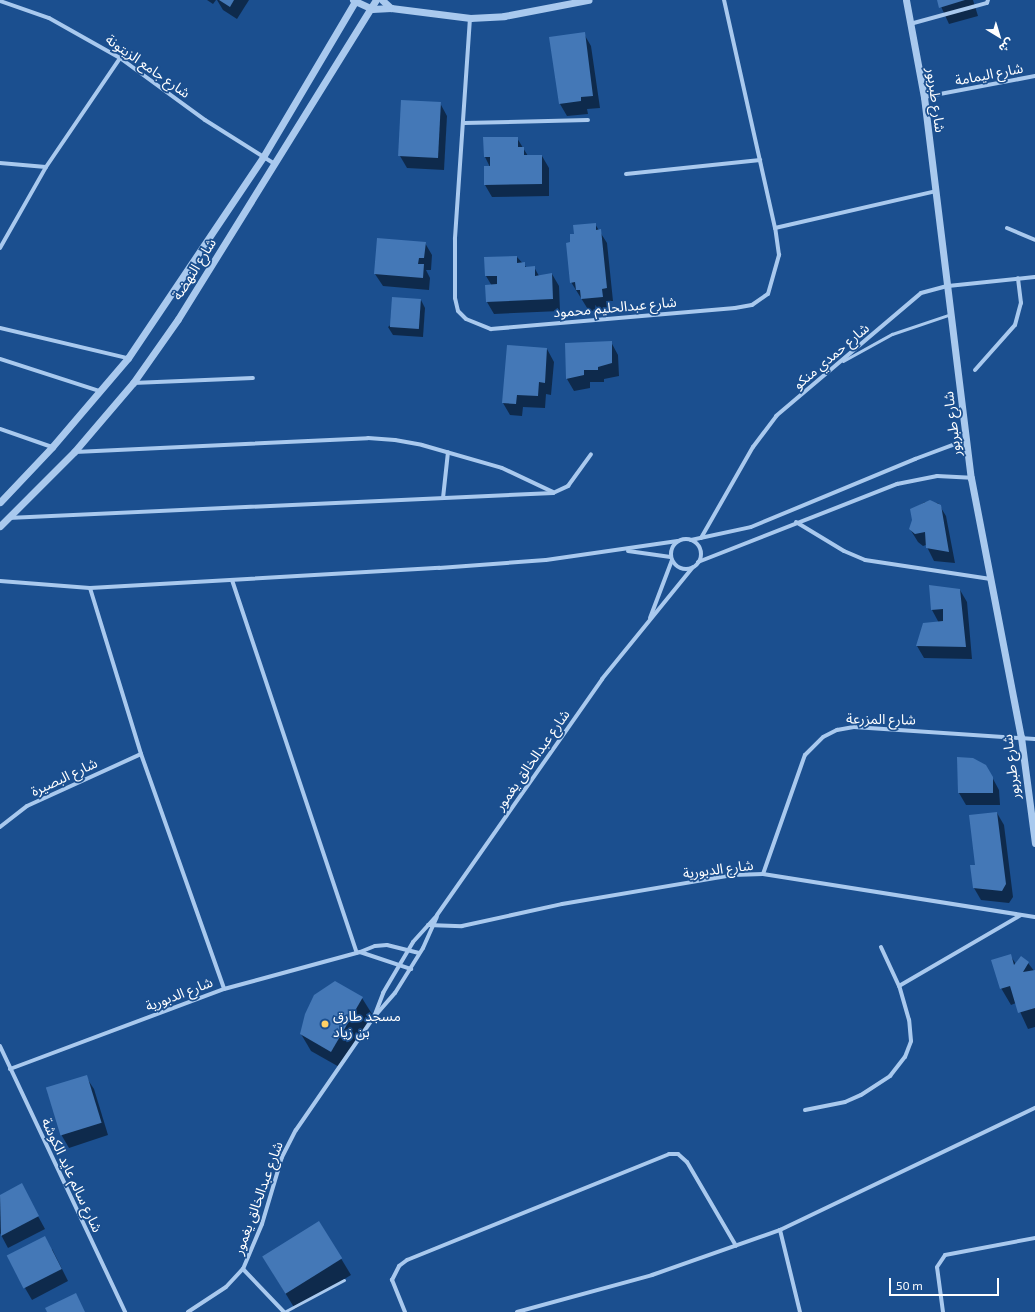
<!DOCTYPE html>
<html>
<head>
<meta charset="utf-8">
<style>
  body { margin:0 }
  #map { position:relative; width:1035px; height:1312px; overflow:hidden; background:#1b4f8f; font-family:"Exo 2","Noto Sans Arabic",sans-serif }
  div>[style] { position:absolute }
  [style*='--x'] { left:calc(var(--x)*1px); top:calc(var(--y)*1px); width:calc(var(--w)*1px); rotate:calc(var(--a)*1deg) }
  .shadow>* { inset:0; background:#0007 }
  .building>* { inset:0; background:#4478b7; transform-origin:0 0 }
  .service>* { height:3px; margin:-1.5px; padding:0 1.5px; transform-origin:1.5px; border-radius:1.5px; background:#a9c9ee }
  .minor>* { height:4px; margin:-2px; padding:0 2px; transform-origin:2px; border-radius:2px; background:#a9c9ee }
  .minor>.ring { margin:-2px; padding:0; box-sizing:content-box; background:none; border:4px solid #a9c9ee; border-radius:50% }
  .tertiary>* { height:7px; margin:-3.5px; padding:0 3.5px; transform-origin:3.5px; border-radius:3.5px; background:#a9c9ee }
  .dots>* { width:11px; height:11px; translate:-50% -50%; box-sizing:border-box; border:2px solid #1b4f8f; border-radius:50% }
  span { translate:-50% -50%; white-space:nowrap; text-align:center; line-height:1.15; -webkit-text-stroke:3.5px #1b4f8f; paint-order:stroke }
  .street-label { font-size:14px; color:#fff }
  .poi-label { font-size:14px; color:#fff }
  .left { translate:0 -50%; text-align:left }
  .north { position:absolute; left:979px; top:16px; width:40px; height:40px; -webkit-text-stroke:3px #1b4f8f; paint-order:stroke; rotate:142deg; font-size:11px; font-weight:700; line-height:16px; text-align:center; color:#fff }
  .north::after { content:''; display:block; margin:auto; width:14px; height:18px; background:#fff; clip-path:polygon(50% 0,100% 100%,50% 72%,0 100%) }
  .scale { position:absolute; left:889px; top:1278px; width:110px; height:18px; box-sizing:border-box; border:2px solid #fff; border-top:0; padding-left:5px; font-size:12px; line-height:14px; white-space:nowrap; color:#fff; -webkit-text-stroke:3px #1b4f8f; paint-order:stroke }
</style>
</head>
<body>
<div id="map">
  <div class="shadow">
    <div style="clip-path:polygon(207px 0,216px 0,213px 4px)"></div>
    <div style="clip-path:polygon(217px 0,249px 0,237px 19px,223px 10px)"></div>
    <div style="clip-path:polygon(938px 0,973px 0,978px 16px,949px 24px)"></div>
    <div style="clip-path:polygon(584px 34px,591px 46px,600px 108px,587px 109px,588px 114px,567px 116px,560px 104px,550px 38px)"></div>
    <div style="clip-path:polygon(402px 102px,440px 103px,447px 116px,444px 170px,407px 168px,400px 156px)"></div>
    <div style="clip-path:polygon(517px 138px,528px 156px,542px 156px,549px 168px,549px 196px,492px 197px,485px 185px,490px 167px,485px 157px)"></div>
    <div style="clip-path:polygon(595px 224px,607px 243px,613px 301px,609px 301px,609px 309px,589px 311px,571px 282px,571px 243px,575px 234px)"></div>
    <div style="clip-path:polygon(425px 243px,432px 255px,431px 270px,426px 270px,430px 278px,429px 290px,383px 286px,375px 274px)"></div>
    <div style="clip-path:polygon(517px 257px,527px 268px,534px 267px,539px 276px,552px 274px,559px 286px,560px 311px,494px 314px,487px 302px,492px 286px,486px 276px,485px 258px)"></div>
    <div style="clip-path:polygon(421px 300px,425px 308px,423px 337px,393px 335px,388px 327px)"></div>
    <div style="clip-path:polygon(611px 342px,618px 355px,619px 376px,604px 379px,604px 382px,590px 382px,590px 388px,574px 391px,567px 379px,566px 344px)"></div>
    <div style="clip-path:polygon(547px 349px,554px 362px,551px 395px,546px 394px,545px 408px,523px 407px,522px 416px,510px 415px,503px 403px)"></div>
    <div style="clip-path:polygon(925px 502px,938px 503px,946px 516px,955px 563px,934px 561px,926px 545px,923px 546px,918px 542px,910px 529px,913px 520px,911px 510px)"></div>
    <div style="clip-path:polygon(930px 586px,960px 590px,967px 602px,972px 659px,924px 658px,917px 646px,924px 623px,939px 623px,932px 610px)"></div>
    <div style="clip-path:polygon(992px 777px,999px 790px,1000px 805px,966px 805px,959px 793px)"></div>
    <div style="clip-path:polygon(997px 813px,1004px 825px,1013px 897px,1009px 903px,981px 900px,974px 888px,976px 865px)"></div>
    <div style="clip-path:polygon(1010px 955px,1016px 964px,1028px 963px,1035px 972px,1035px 1027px,1028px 1029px,1016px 1003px,1011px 1005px,1001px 988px)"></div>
    <div style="clip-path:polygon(362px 998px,372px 1014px,341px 1068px,311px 1051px,301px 1034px)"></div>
    <div style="clip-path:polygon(86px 1077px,94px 1089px,108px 1135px,69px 1148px,62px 1136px,47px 1089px)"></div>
    <div style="clip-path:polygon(21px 1185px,45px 1229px,8px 1248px,0 1233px,0 1196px)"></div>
    <div style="clip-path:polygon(319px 1222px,351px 1275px,295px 1309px,273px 1273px)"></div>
    <div style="clip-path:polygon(52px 1249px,68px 1281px,32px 1300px,25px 1288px)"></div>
  </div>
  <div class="building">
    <div style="clip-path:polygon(219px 0,234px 0,230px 7px)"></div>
    <div style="clip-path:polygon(937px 0,965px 0,939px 8px)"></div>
    <div style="clip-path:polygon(585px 32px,593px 96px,581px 97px,581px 101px,559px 104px,549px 37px)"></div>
    <div style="left:401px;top:100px;width:40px;height:56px;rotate:3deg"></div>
    <div style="clip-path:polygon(483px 137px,518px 137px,518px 147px,524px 147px,524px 155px,542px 155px,542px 184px,484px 185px,484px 166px,490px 166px,490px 157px,484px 157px)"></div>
    <div style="clip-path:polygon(596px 223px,596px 230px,601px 229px,607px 288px,602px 289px,603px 297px,581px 299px,580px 290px,576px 290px,575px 282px,570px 283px,566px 243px,570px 242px,570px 234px,574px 234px,573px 225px)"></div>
    <div style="clip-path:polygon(377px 238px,426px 242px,424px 258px,419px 258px,418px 264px,424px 264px,423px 278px,374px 274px)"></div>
    <div style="clip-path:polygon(517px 256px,517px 263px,525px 262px,525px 267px,535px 266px,535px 276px,552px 273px,553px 299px,486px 302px,485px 285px,497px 284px,497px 276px,485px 276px,484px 257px)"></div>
    <div style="left:392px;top:297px;width:29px;height:30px;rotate:4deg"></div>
    <div style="clip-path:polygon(612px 341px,612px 363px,598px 367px,598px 370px,584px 370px,584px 375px,566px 379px,565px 343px)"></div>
    <div style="clip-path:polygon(507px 345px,547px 348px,545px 383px,539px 382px,538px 396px,517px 395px,516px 404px,502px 403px)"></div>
    <div style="clip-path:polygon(930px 500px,941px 505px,949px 552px,926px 548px,925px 532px,915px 534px,909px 529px,912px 520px,910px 509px)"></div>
    <div style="clip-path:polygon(929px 585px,960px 589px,966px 647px,916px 646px,923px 623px,943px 621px,943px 609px,931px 610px)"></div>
    <div style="clip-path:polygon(957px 757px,973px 758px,986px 765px,993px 777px,993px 793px,958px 793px)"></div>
    <div style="clip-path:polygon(997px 812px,1006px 884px,1002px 891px,973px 888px,970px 865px,975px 865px,969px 815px)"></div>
    <div style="clip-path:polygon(1011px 954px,1014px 965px,1021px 956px,1029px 962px,1023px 972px,1035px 970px,1035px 1008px,1018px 1013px,1010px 986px,1000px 989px,991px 960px)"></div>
    <div style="clip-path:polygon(335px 981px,363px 997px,331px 1052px,300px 1034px,305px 1014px,314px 995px)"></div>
    <div style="left:87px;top:1075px;width:50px;height:43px;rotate:73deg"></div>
    <div style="clip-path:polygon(22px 1183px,39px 1216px,1px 1236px,0 1195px)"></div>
    <div style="left:319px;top:1221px;width:44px;height:67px;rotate:58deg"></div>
    <div style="left:45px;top:1236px;width:37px;height:43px;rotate:63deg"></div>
    <div style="clip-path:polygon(76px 1293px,85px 1312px,47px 1312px,45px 1308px)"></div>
  </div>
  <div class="service">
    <div style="--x:843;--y:361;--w:56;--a:-28.9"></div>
    <div style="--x:892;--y:334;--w:62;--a:-18.7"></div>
    <div style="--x:284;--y:1312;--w:68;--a:-28.1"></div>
  </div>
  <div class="minor">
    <div style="--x:0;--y:1;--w:52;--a:19.1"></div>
    <div style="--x:49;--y:18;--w:81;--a:29.4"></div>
    <div style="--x:120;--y:58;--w:105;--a:36.1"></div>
    <div style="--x:205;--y:120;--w:83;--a:32.2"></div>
    <div style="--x:470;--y:18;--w:222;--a:93.9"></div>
    <div style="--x:455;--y:239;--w:59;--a:90"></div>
    <div style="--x:455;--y:298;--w:13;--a:77"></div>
    <div style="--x:458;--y:311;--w:11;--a:45"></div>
    <div style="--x:466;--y:319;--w:27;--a:22"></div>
    <div style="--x:491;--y:329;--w:245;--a:-4.9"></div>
    <div style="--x:735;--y:308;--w:17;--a:-10"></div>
    <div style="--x:752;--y:305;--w:19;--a:-35"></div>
    <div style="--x:768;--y:294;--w:41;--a:-74.2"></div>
    <div style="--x:779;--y:255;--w:27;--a:-98"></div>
    <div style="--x:775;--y:228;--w:234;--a:-102.6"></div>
    <div style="--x:910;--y:24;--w:80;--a:-15.3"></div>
    <div style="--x:987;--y:3;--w:3;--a:-72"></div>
    <div style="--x:924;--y:97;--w:113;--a:-10.7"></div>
    <div style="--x:464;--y:123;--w:124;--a:-1.4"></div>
    <div style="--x:0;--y:163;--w:46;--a:5"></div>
    <div style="--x:626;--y:174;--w:135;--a:-6"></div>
    <div style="--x:775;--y:228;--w:165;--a:-12.9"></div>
    <div style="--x:1007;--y:228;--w:30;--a:23"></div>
    <div style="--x:0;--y:248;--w:93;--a:-60.4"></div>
    <div style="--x:46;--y:167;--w:132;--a:-55.8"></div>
    <div style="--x:0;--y:328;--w:130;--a:13.3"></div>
    <div style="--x:0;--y:359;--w:104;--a:17.9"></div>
    <div style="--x:975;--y:370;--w:60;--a:-48.4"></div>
    <div style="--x:1015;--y:325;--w:23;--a:-75"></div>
    <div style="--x:1021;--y:303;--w:25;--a:-97"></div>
    <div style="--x:133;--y:383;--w:120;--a:-2.4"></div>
    <div style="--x:0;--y:429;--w:55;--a:19.1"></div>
    <div style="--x:75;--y:452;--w:293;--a:-2.7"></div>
    <div style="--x:368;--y:438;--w:27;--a:4"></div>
    <div style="--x:395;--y:440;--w:27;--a:10"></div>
    <div style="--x:422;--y:445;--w:83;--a:16"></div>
    <div style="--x:502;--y:468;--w:56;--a:25.2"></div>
    <div style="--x:443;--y:498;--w:46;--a:-83.8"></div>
    <div style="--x:8;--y:518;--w:546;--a:-2.63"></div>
    <div style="--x:553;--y:493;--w:17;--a:-25"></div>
    <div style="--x:568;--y:486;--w:39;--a:-54"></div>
    <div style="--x:796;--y:522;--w:56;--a:31.1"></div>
    <div style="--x:844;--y:551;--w:23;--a:23"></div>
    <div style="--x:865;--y:560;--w:127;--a:8.6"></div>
    <div style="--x:701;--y:538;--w:105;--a:-60.3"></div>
    <div style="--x:753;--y:447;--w:39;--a:-53"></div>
    <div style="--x:776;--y:416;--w:190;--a:-40.3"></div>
    <div style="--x:921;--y:293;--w:28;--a:-15"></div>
    <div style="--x:948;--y:286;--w:87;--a:-5.9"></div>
    <div class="ring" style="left:671px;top:539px;width:26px;height:26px"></div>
    <div style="--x:691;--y:540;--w:61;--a:-12.2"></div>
    <div style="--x:751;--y:527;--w:178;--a:-22.5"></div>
    <div style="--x:915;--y:459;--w:54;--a:-20.4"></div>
    <div style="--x:628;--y:551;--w:43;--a:7.9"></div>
    <div style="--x:698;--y:562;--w:214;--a:-21.4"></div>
    <div style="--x:897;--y:484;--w:41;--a:-11.3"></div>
    <div style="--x:937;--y:476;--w:34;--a:3"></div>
    <div style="--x:232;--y:580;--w:393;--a:71.5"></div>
    <div style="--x:0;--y:581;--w:90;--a:4.4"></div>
    <div style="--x:90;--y:588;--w:350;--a:-3.3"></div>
    <div style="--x:439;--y:568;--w:107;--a:-4.3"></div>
    <div style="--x:546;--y:560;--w:133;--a:-8.2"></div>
    <div style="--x:90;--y:588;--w:174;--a:72.9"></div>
    <div style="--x:141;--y:754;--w:249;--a:70.5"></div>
    <div style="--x:650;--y:618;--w:62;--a:-69.2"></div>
    <div style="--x:0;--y:827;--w:34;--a:-38"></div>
    <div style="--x:27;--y:806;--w:125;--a:-24.5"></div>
    <div style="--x:763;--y:874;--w:126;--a:-70.6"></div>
    <div style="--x:805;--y:755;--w:25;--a:-45"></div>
    <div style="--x:823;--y:737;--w:16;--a:-27"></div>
    <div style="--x:837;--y:730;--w:17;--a:-10"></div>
    <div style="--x:854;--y:727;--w:181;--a:3.8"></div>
    <div style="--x:428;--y:925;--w:34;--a:2"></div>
    <div style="--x:462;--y:926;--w:102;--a:-12.4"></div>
    <div style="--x:562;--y:904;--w:173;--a:-9.6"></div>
    <div style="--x:733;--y:875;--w:30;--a:-2"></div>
    <div style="--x:763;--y:874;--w:275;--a:9"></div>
    <div style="--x:360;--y:952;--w:54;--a:18.4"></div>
    <div style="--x:899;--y:986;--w:141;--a:-30.2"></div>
    <div style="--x:374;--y:1017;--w:26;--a:-69"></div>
    <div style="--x:383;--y:993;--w:59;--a:-59.5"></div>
    <div style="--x:413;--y:942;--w:36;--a:-48"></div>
    <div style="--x:437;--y:915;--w:288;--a:-55"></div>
    <div style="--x:602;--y:679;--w:144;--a:-50.9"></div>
    <div style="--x:0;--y:1046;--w:294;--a:64.8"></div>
    <div style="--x:10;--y:1069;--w:228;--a:-20.5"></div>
    <div style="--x:224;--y:989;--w:141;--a:-15.2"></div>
    <div style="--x:360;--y:952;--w:16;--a:-22"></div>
    <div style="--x:375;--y:946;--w:12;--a:-5"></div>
    <div style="--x:387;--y:945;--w:33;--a:14"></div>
    <div style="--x:805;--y:1110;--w:41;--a:-11.3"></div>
    <div style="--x:845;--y:1102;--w:17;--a:-24"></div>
    <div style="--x:861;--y:1095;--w:35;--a:-33"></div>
    <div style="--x:890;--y:1076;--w:24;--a:-52"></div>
    <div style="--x:905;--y:1057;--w:17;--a:-69"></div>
    <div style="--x:911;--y:1041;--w:21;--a:-95"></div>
    <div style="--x:909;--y:1020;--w:35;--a:-106"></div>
    <div style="--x:899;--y:986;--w:43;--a:-114.8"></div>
    <div style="--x:780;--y:1230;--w:84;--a:76.3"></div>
    <div style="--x:243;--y:1269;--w:59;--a:46.4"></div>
    <div style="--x:188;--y:1312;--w:45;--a:-33.3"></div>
    <div style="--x:226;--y:1287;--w:25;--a:-47"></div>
    <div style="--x:243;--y:1269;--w:49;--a:-67.1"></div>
    <div style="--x:262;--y:1224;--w:70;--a:-73.4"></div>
    <div style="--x:282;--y:1157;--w:30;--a:-63"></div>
    <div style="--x:296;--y:1130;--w:137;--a:-55.4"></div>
    <div style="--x:374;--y:1017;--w:32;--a:-49"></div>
    <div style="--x:395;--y:993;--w:53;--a:-58.1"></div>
    <div style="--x:423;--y:948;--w:34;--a:-66"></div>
    <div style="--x:405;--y:1312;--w:35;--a:-112"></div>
    <div style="--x:392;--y:1280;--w:16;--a:-63"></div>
    <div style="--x:399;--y:1266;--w:10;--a:-37"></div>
    <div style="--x:407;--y:1260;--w:283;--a:-22"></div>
    <div style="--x:669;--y:1154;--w:9;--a:0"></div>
    <div style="--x:678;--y:1154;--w:12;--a:42"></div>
    <div style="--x:687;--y:1162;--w:97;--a:59.7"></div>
    <div style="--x:517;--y:1312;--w:140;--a:-15.3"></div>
    <div style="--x:652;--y:1275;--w:136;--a:-19.4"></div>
    <div style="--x:780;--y:1230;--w:283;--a:-25.6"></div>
    <div style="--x:943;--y:1312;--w:45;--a:-97.6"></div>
    <div style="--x:937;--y:1267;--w:14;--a:-56"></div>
    <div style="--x:945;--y:1255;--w:92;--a:-10.7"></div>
  </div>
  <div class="tertiary">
    <div style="--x:353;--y:0;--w:21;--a:25"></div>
    <div style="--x:372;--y:9;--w:19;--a:-3"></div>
    <div style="--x:391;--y:8;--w:80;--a:7.2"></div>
    <div style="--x:470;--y:18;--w:34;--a:-3"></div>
    <div style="--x:504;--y:16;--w:86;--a:-10.8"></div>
    <div style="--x:382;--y:0;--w:12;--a:42"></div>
    <div style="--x:906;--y:0;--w:99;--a:79.5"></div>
    <div style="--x:924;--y:97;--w:384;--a:83"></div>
    <div style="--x:971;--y:478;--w:264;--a:79.1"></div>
    <div style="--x:1021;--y:737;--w:107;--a:82.5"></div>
    <div style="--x:0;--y:502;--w:76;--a:-46.6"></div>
    <div style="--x:52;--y:447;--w:117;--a:-49.5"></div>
    <div style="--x:128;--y:358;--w:242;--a:-56.1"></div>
    <div style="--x:263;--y:157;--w:182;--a:-59.4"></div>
    <div style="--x:0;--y:526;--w:105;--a:-45"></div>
    <div style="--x:74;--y:452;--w:91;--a:-49.5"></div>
    <div style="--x:133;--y:383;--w:78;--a:-54.9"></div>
    <div style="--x:178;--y:319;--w:375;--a:-58.2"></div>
  </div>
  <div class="dots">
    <div style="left:325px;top:1024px;background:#ffd166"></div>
  </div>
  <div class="street-label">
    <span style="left:148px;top:66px;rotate:35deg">شارع جامع الزيتونة</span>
    <span style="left:989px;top:74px;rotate:-11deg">شارع اليمامة</span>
    <span style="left:936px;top:100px;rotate:82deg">شارع طبربور</span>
    <span style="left:194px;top:269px;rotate:-58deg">شارع النهضة</span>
    <span style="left:615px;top:307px;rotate:-5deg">شارع عبدالحليم محمود</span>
    <span style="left:831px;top:356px;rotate:-40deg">شارع حمدي منكو</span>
    <span style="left:952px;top:424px;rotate:-97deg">شارع طبربور</span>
    <span style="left:881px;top:719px;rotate:1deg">شارع المزرعة</span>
    <span style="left:532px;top:760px;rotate:-55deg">شارع عبدالخالق يغمور</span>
    <span style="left:1011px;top:767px;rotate:-97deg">شارع طبربور</span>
    <span style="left:64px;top:777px;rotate:-25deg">شارع البصيرة</span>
    <span style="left:718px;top:869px;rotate:-7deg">شارع الدبورية</span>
    <span style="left:179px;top:994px;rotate:-21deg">شارع الدبورية</span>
    <span style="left:72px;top:1175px;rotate:65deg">شارع سالم عايد الكوشة</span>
    <span style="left:258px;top:1198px;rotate:-70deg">شارع عبدالخالق يغمور</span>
  </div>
  <div class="poi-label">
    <span class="left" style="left:333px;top:1024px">مسجد طارق<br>بن زياد</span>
  </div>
  <div class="north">ش</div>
  <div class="scale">50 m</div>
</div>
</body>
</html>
